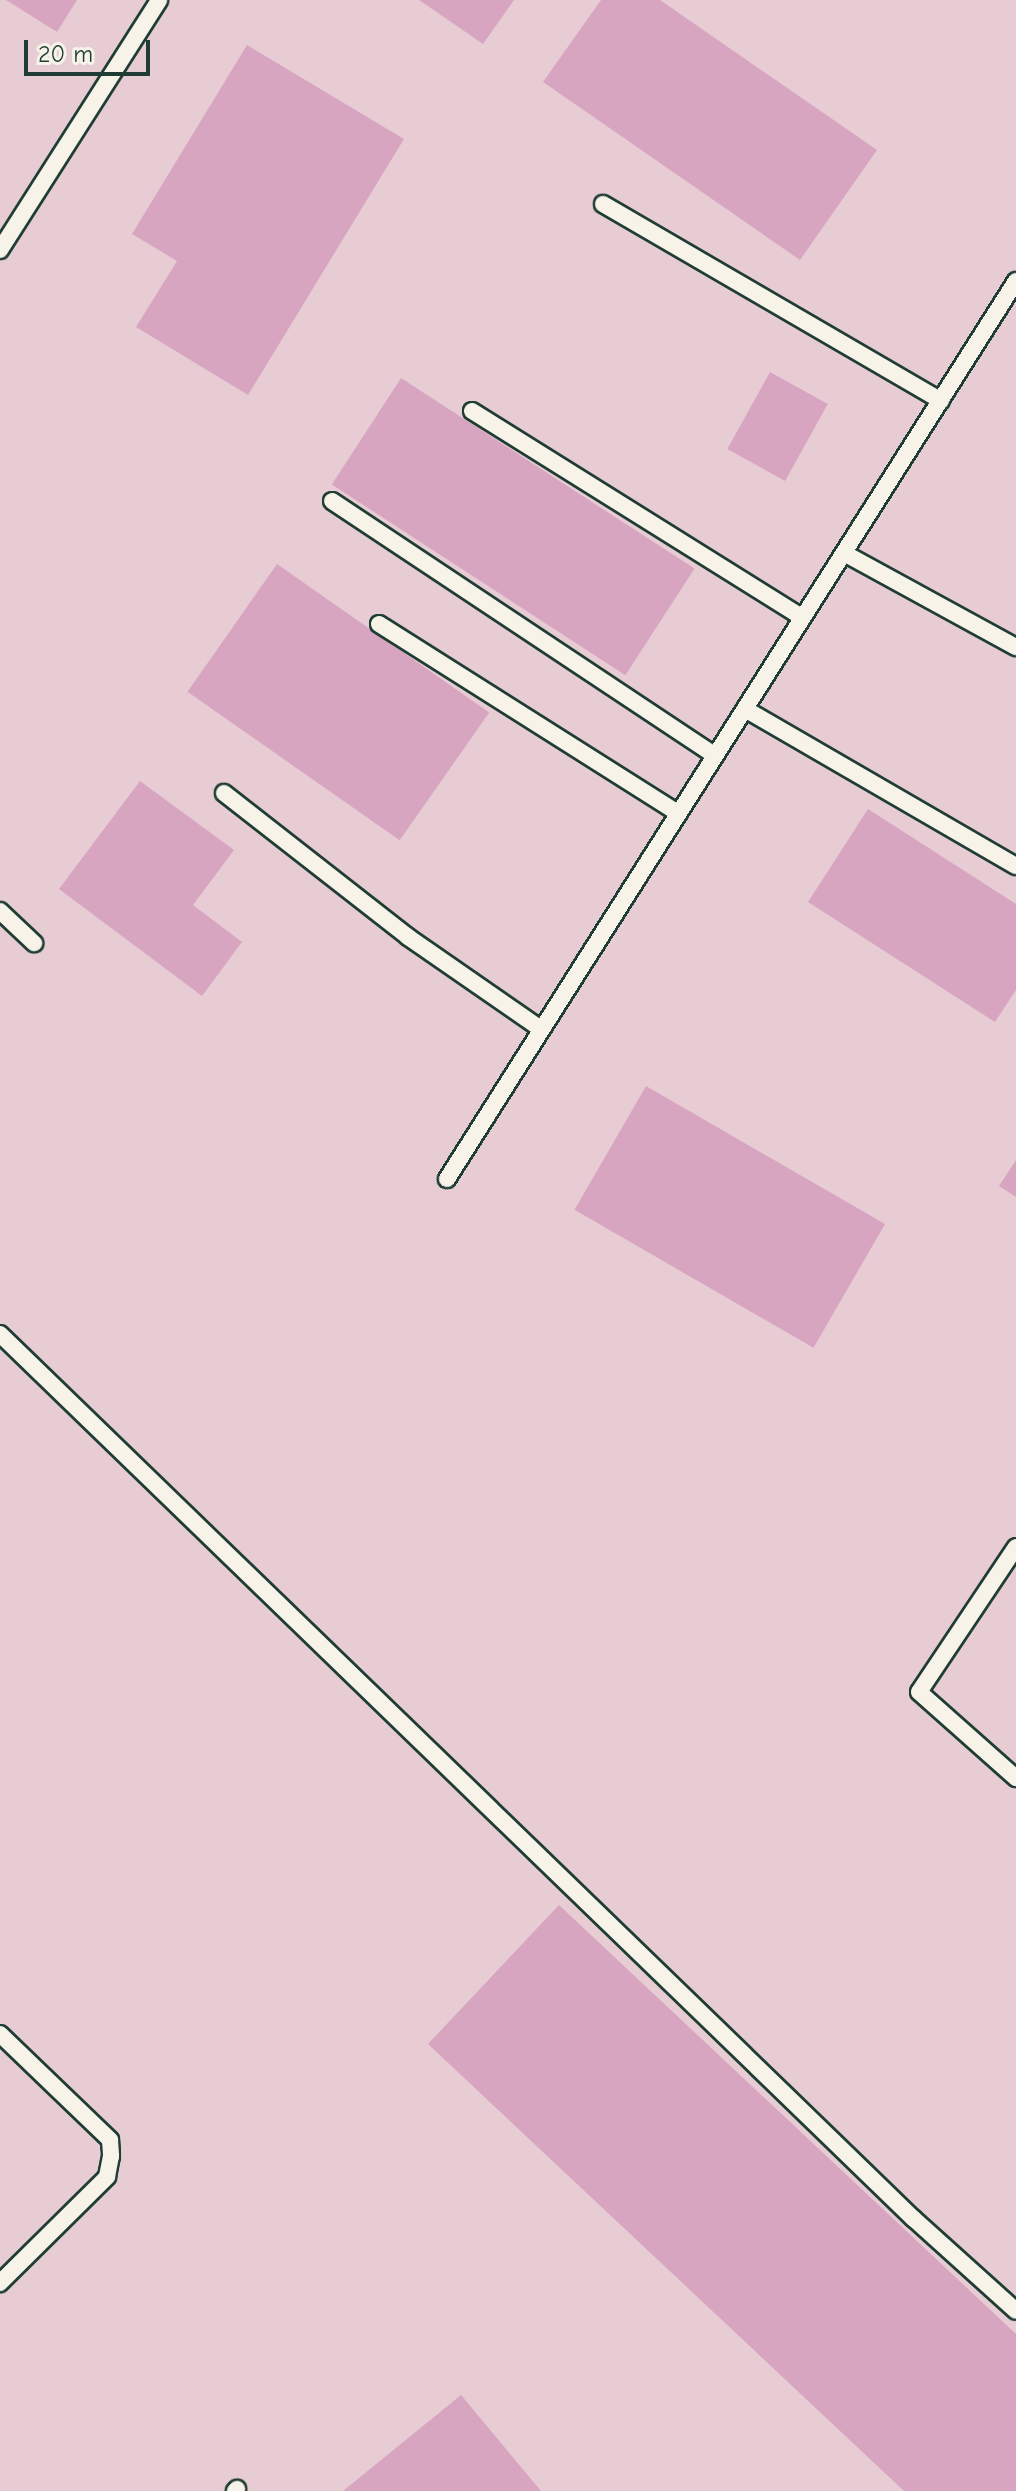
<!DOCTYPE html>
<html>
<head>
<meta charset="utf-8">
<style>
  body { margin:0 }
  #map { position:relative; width:1016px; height:2491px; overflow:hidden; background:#eedcdc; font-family:"Comic Neue",sans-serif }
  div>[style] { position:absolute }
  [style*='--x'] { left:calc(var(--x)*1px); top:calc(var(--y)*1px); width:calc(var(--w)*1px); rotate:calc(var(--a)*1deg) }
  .built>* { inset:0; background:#e7ccd4; transform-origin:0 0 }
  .building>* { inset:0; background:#d8a5c1; transform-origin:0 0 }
  .roads { filter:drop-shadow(2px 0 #1f3d34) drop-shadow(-2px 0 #1f3d34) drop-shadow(0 2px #1f3d34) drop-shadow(0 -2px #1f3d34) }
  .service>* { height:16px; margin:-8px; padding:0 8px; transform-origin:8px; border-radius:8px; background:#f7f3e8 }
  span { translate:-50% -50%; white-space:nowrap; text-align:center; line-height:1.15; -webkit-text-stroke:7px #f7f3e8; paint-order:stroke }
  .scale { position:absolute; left:24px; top:40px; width:126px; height:36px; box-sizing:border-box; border:4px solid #1f3d34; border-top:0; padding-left:10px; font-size:24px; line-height:28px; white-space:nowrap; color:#1f3d34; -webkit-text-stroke:6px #f7f3e8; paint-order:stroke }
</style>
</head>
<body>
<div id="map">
  <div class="built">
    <div style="left:0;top:0;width:1016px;height:2491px"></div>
  </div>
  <div class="building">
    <div style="clip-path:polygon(6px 0,77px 0,57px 32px)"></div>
    <div style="clip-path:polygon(419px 0,514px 0,483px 44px)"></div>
    <div style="clip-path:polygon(601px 0,660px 0,877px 150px,800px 260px,543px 82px)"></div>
    <div style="clip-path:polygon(247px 45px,404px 139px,248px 395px,136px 327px,177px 261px,132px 234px)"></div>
    <div style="left:770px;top:372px;width:66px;height:88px;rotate:29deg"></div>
    <div style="left:401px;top:378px;width:350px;height:127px;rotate:33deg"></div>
    <div style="left:277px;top:564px;width:259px;height:156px;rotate:35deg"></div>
    <div style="clip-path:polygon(140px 781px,234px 850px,193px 905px,242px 942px,202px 996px,59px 889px)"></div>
    <div style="clip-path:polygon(868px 809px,1016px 904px,1016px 990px,995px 1022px,808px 902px)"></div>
    <div style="left:646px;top:1086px;width:276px;height:143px;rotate:30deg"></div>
    <div style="clip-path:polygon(1016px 1160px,1016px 1197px,999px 1186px)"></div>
    <div style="clip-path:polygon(559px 1905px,1016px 2334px,1016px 2491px,904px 2491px,428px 2044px)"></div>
    <div style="clip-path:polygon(461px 2395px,541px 2491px,343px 2491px)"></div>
  </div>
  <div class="roads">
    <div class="service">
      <div style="--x:603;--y:204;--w:391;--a:30.2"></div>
      <div style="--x:0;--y:250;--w:296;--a:-57.5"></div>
      <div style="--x:472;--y:411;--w:390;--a:32"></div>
      <div style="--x:332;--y:501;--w:460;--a:33.6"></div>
      <div style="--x:844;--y:553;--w:196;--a:28.7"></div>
      <div style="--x:379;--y:624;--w:354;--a:32.3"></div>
      <div style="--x:745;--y:709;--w:313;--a:30.1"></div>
      <div style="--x:224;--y:793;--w:234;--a:38"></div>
      <div style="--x:408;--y:937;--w:162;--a:34.7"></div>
      <div style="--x:0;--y:911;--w:47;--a:43.3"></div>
      <div style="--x:447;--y:1179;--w:1063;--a:-57.64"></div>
      <div style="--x:0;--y:1334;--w:1272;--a:44.08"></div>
      <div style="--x:914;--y:2219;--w:137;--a:42"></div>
      <div style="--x:1016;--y:1547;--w:174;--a:123.8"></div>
      <div style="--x:919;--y:1692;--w:130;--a:41.6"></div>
      <div style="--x:0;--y:2034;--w:153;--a:43.9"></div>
      <div style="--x:110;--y:2140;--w:16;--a:86"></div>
      <div style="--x:111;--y:2156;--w:21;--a:101"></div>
      <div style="--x:107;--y:2177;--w:151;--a:135.3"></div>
      <div style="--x:235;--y:2491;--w:3;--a:-45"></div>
    </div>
  </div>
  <div class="scale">20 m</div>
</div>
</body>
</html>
